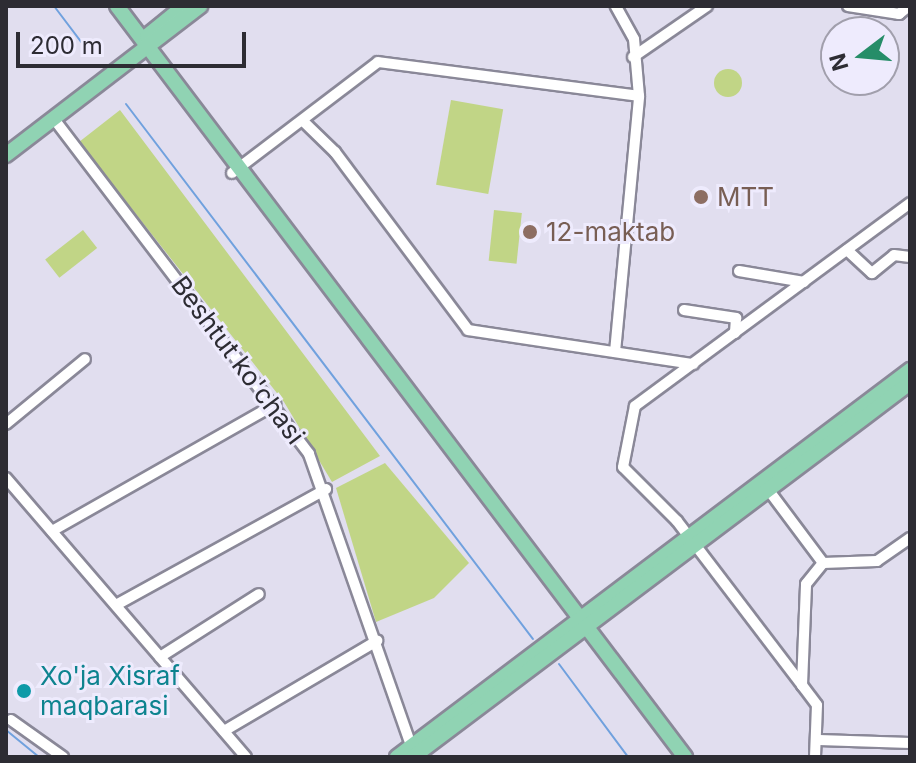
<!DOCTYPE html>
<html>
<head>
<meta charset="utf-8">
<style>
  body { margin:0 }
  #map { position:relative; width:916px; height:763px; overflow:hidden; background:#e1deef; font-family:Inter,sans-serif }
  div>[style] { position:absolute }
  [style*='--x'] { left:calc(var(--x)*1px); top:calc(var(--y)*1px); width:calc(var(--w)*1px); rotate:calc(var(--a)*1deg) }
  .green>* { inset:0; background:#c1d586; transform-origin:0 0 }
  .round { border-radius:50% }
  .stream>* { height:2px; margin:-1px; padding:0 1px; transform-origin:1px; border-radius:1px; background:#70a1de }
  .roads { filter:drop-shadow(2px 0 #8a8898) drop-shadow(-2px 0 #8a8898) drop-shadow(0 2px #8a8898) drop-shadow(0 -2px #8a8898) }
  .minor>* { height:10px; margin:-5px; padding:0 5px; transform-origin:5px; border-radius:5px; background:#fff }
  .major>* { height:14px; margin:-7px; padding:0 7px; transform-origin:7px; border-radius:7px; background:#90d3b3 }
  .dots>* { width:22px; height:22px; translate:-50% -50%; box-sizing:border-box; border:4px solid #eeebfd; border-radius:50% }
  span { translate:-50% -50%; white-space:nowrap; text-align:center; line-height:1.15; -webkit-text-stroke:6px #eeebfd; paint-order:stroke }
  .education-label { font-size:26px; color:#785e54 }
  .left { translate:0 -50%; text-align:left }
  .street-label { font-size:26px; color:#2d2c33 }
  .culture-label { font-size:26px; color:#0d838f }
  .frame { position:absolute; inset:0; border:8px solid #2d2c33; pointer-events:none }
  .north { position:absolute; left:820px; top:16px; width:80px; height:80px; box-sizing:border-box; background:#eeebfd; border:2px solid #a19fac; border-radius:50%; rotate:254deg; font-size:22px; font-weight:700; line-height:32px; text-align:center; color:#2d2c33 }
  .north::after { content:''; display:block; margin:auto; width:28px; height:36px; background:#268d68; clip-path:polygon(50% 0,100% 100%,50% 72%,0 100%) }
  .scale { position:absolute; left:16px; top:32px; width:230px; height:36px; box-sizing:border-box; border:4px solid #2d2c33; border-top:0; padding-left:10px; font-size:24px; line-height:28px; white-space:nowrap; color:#2d2c33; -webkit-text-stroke:6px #eeebfd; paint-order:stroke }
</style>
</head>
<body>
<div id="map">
  <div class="green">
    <div class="round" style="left:714px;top:69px;width:28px;height:28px"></div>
    <div style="left:451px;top:100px;width:53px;height:86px;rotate:10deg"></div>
    <div style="clip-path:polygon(120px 110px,380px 456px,332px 482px,284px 402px,79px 142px)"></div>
    <div style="left:494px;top:210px;width:28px;height:51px;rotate:6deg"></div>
    <div style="left:83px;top:230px;width:23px;height:48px;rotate:52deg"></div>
    <div style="clip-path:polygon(385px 463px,469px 563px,434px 598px,376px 622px,336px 488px)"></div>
  </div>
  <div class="stream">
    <div style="--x:54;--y:6;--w:61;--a:52.9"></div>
    <div style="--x:126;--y:104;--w:672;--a:52.74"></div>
    <div style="--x:559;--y:664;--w:116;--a:53.4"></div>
    <div style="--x:6;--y:730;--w:43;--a:39.3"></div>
  </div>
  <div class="roads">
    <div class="minor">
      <div style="--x:848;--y:6;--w:52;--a:8.9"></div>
      <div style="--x:899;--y:14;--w:13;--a:-39"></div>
      <div style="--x:633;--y:57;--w:90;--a:-34.6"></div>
      <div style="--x:54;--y:119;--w:421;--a:52.7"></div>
      <div style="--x:309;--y:454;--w:309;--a:70.7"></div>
      <div style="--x:303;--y:121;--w:45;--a:44.1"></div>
      <div style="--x:335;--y:152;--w:222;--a:53.2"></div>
      <div style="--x:468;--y:330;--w:228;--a:8.6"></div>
      <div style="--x:232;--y:173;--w:183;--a:-37.2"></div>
      <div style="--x:378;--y:62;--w:263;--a:7.4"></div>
      <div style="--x:847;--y:250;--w:34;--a:43"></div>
      <div style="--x:872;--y:273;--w:28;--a:-39"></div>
      <div style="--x:894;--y:255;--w:16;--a:7"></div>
      <div style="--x:739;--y:271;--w:66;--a:9.6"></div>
      <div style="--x:684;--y:310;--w:53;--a:8.7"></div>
      <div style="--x:736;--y:318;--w:15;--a:94"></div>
      <div style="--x:615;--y:352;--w:257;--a:-84.6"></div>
      <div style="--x:639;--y:96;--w:57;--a:-95"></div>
      <div style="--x:634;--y:39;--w:38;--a:-119"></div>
      <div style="--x:6;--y:424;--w:102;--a:-39.4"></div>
      <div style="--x:6;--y:478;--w:368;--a:49.3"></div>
      <div style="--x:764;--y:484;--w:99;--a:53.2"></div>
      <div style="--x:52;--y:531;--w:257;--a:-29.6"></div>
      <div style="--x:823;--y:563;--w:54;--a:-2.1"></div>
      <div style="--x:877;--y:561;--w:40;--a:-34.9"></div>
      <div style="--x:116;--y:605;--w:240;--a:-28.9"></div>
      <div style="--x:160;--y:657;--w:117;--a:-32.5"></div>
      <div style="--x:802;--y:685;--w:206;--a:-127.3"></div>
      <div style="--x:677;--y:521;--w:76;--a:-135"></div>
      <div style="--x:623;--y:467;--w:62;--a:-78.9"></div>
      <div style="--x:635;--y:406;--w:342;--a:-36.4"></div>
      <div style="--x:11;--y:720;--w:64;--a:35.4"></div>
      <div style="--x:224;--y:731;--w:178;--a:-30.5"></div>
      <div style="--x:819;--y:740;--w:91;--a:1.9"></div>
      <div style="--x:815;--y:757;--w:52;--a:-87.8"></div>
      <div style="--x:817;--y:705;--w:25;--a:-127"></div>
      <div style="--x:802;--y:685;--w:101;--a:-87.7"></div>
      <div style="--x:806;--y:584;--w:27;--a:-51"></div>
    </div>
    <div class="major">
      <div style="--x:117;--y:6;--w:942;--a:52.9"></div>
      <div style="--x:147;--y:36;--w:48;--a:-39"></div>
      <div style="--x:6;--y:155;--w:245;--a:-37.5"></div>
      <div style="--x:397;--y:757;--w:643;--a:-37.03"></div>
      <div style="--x:413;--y:757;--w:622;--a:-36.96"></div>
    </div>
  </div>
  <div class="dots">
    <div style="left:701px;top:197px;background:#8d6e63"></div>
    <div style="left:530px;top:232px;background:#8d6e63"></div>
    <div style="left:24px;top:691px;background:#0f9aa8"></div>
  </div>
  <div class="education-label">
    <span class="left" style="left:717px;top:197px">MTT</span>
    <span class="left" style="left:546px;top:232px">12-maktab</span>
  </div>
  <div class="street-label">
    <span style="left:238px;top:360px;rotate:53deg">Beshtut ko'chasi</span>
  </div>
  <div class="culture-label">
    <span class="left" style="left:40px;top:691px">Xo'ja Xisraf<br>maqbarasi</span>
  </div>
  <div class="frame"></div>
  <div class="north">N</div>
  <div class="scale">200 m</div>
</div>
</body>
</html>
